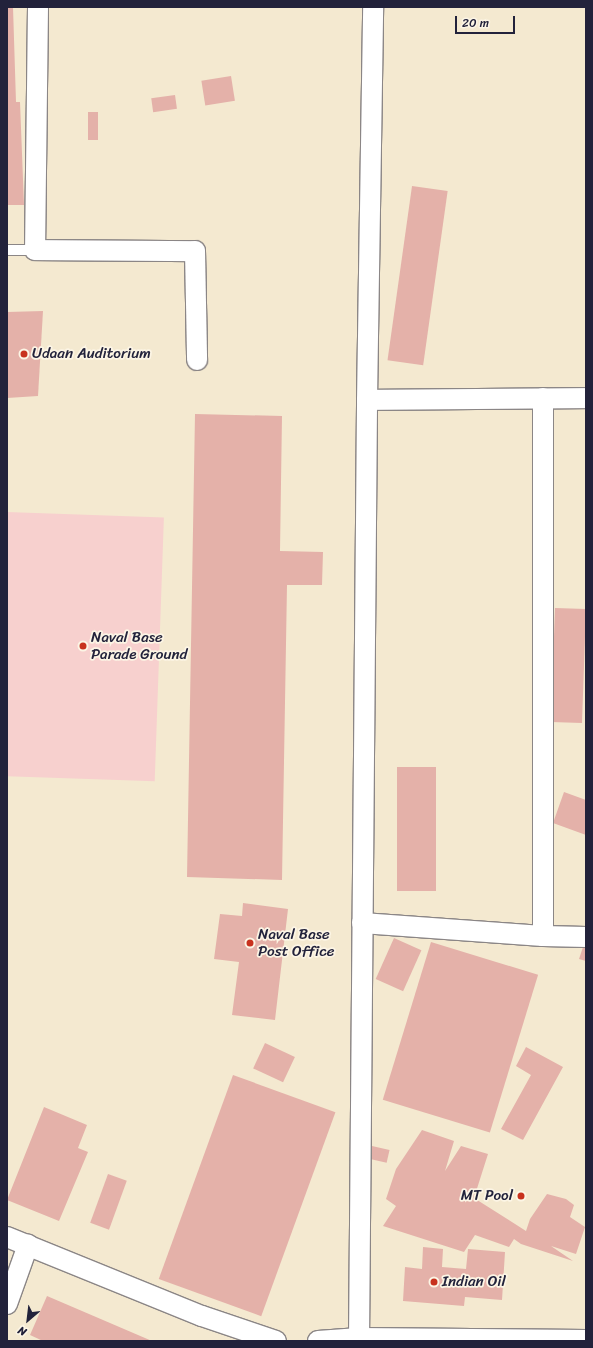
<!DOCTYPE html>
<html>
<head>
<meta charset="utf-8">
<style>
  body { margin:0 }
  #map { position:relative; width:593px; height:1348px; overflow:hidden; background:#f4e9d0; font-family:Sriracha,sans-serif }
  div>[style] { position:absolute }
  [style*='--x'] { left:calc(var(--x)*1px); top:calc(var(--y)*1px); width:calc(var(--w)*1px); rotate:calc(var(--a)*1deg) }
  .built>* { inset:0; background:#f7d0ce; transform-origin:0 0 }
  .building>* { inset:0; background:#e4b1a9; transform-origin:0 0 }
  .roads { filter:drop-shadow(1px 0 #8b8686) drop-shadow(-1px 0 #8b8686) drop-shadow(0 1px #8b8686) drop-shadow(0 -1px #8b8686) }
  .lane>* { height:10px; margin:-5px; padding:0 5px; transform-origin:5px; border-radius:5px; background:#fff }
  .street>* { height:20px; margin:-10px; padding:0 10px; transform-origin:10px; border-radius:10px; background:#fff }
  .dots>* { width:11px; height:11px; translate:-50% -50%; box-sizing:border-box; border:2px solid #fcf5e5; border-radius:50% }
  span { translate:-50% -50%; white-space:nowrap; text-align:center; line-height:1.15; -webkit-text-stroke:3.5px #fcf5e5; paint-order:stroke }
  .poi-label { font-size:15px; color:#22223b }
  .left { translate:0 -50%; text-align:left }
  .right { translate:-100% -50%; text-align:right }
  .frame { position:absolute; inset:0; border:8px solid #22223b; pointer-events:none }
  .north { position:absolute; left:8px; top:1300px; width:40px; height:40px; -webkit-text-stroke:3px #fcf5e5; paint-order:stroke; rotate:208deg; font-size:11px; font-weight:700; line-height:16px; text-align:center; color:#22223b }
  .north::after { content:''; display:block; margin:auto; width:14px; height:18px; background:#22223b; clip-path:polygon(50% 0,100% 100%,50% 72%,0 100%) }
  .scale { position:absolute; left:455px; top:16px; width:60px; height:18px; box-sizing:border-box; border:2px solid #22223b; border-top:0; padding-left:5px; font-size:12px; line-height:14px; white-space:nowrap; color:#22223b; -webkit-text-stroke:3px #fcf5e5; paint-order:stroke }
</style>
</head>
<body>
<div id="map">
  <div class="built">
    <div style="left:7px;top:512px;width:157px;height:264px;rotate:2deg"></div>
  </div>
  <div class="building">
    <div style="clip-path:polygon(7px 7px,13px 7px,16px 102px,20px 102px,24px 205px,7px 205px)"></div>
    <div style="left:231px;top:76px;width:25px;height:30px;rotate:81deg"></div>
    <div style="left:175px;top:95px;width:14px;height:24px;rotate:82deg"></div>
    <div style="left:88px;top:112px;width:10px;height:28px"></div>
    <div style="left:412px;top:186px;width:36px;height:176px;rotate:8deg"></div>
    <div style="clip-path:polygon(43px 311px,38px 396px,7px 398px,7px 312px)"></div>
    <div style="clip-path:polygon(195px 414px,282px 416px,280px 551px,323px 552px,322px 585px,287px 585px,282px 880px,187px 877px)"></div>
    <div style="left:555px;top:608px;width:31px;height:114px;rotate:2deg"></div>
    <div style="left:397px;top:767px;width:39px;height:124px"></div>
    <div style="clip-path:polygon(564px 792px,586px 800px,586px 835px,553px 823px)"></div>
    <div style="clip-path:polygon(243px 903px,288px 909px,275px 1020px,232px 1015px,239px 962px,214px 959px,220px 914px,242px 916px)"></div>
    <div style="left:394px;top:938px;width:30px;height:45px;rotate:24deg"></div>
    <div style="left:431px;top:942px;width:112px;height:165px;rotate:17deg"></div>
    <div style="clip-path:polygon(584px 944px,586px 944px,586px 961px,579px 959px)"></div>
    <div style="left:265px;top:1043px;width:33px;height:28px;rotate:25deg"></div>
    <div style="clip-path:polygon(526px 1047px,563px 1067px,523px 1140px,501px 1129px,531px 1075px,516px 1066px)"></div>
    <div style="left:233px;top:1075px;width:109px;height:217px;rotate:20deg"></div>
    <div style="clip-path:polygon(44px 1107px,87px 1125px,78px 1148px,88px 1152px,59px 1221px,7px 1200px)"></div>
    <div style="clip-path:polygon(422px 1130px,454px 1141px,445px 1171px,461px 1146px,488px 1154px,474px 1198px,526px 1231px,530px 1219px,547px 1194px,566px 1199px,574px 1205px,570px 1217px,585px 1227px,576px 1254px,551px 1246px,573px 1261px,521px 1244px,514px 1239px,509px 1247px,475px 1235px,464px 1252px,383px 1226px,396px 1206px,386px 1199px,396px 1169px)"></div>
    <div style="left:372px;top:1146px;width:18px;height:13px;rotate:13deg"></div>
    <div style="left:108px;top:1174px;width:20px;height:52px;rotate:20deg"></div>
    <div style="clip-path:polygon(423px 1247px,443px 1249px,442px 1267px,466px 1269px,468px 1249px,505px 1252px,502px 1300px,465px 1297px,464px 1306px,403px 1301px,405px 1267px,422px 1269px)"></div>
    <div style="clip-path:polygon(47px 1296px,152px 1341px,43px 1341px,30px 1335px)"></div>
  </div>
  <div class="roads">
    <div class="lane">
      <div style="--x:7;--y:250;--w:28;--a:0"></div>
    </div>
    <div class="street">
      <div style="--x:38;--y:7;--w:243;--a:90.7"></div>
      <div style="--x:35;--y:250;--w:160;--a:0.4"></div>
      <div style="--x:195;--y:251;--w:109;--a:88.9"></div>
      <div style="--x:543;--y:398;--w:538;--a:90"></div>
      <div style="--x:543;--y:936;--w:43;--a:1.3"></div>
      <div style="--x:367;--y:400;--w:219;--a:-0.5"></div>
      <div style="--x:362;--y:923;--w:181;--a:4.1"></div>
      <div style="--x:7;--y:1237;--w:210;--a:22.1"></div>
      <div style="--x:202;--y:1316;--w:78;--a:18.7"></div>
      <div style="--x:7;--y:1304;--w:63;--a:-70.4"></div>
      <div style="--x:318;--y:1341;--w:41;--a:-4.2"></div>
      <div style="--x:359;--y:1338;--w:227;--a:0.5"></div>
      <div style="--x:359;--y:1341;--w:941;--a:-89.51"></div>
      <div style="--x:367;--y:400;--w:393;--a:-89.1"></div>
    </div>
  </div>
  <div class="dots">
    <div style="left:24px;top:354px;background:#c8321e"></div>
    <div style="left:83px;top:646px;background:#c8321e"></div>
    <div style="left:250px;top:943px;background:#c8321e"></div>
    <div style="left:521px;top:1196px;background:#c8321e"></div>
    <div style="left:434px;top:1282px;background:#c8321e"></div>
  </div>
  <div class="poi-label">
    <span class="left" style="left:32px;top:354px">Udaan Auditorium</span>
    <span class="left" style="left:91px;top:646px">Naval Base<br>Parade Ground</span>
    <span class="left" style="left:258px;top:943px">Naval Base<br>Post Office</span>
    <span class="right" style="left:513px;top:1196px">MT Pool</span>
    <span class="left" style="left:442px;top:1282px">Indian Oil</span>
  </div>
  <div class="frame"></div>
  <div class="north">N</div>
  <div class="scale">20 m</div>
</div>
</body>
</html>
